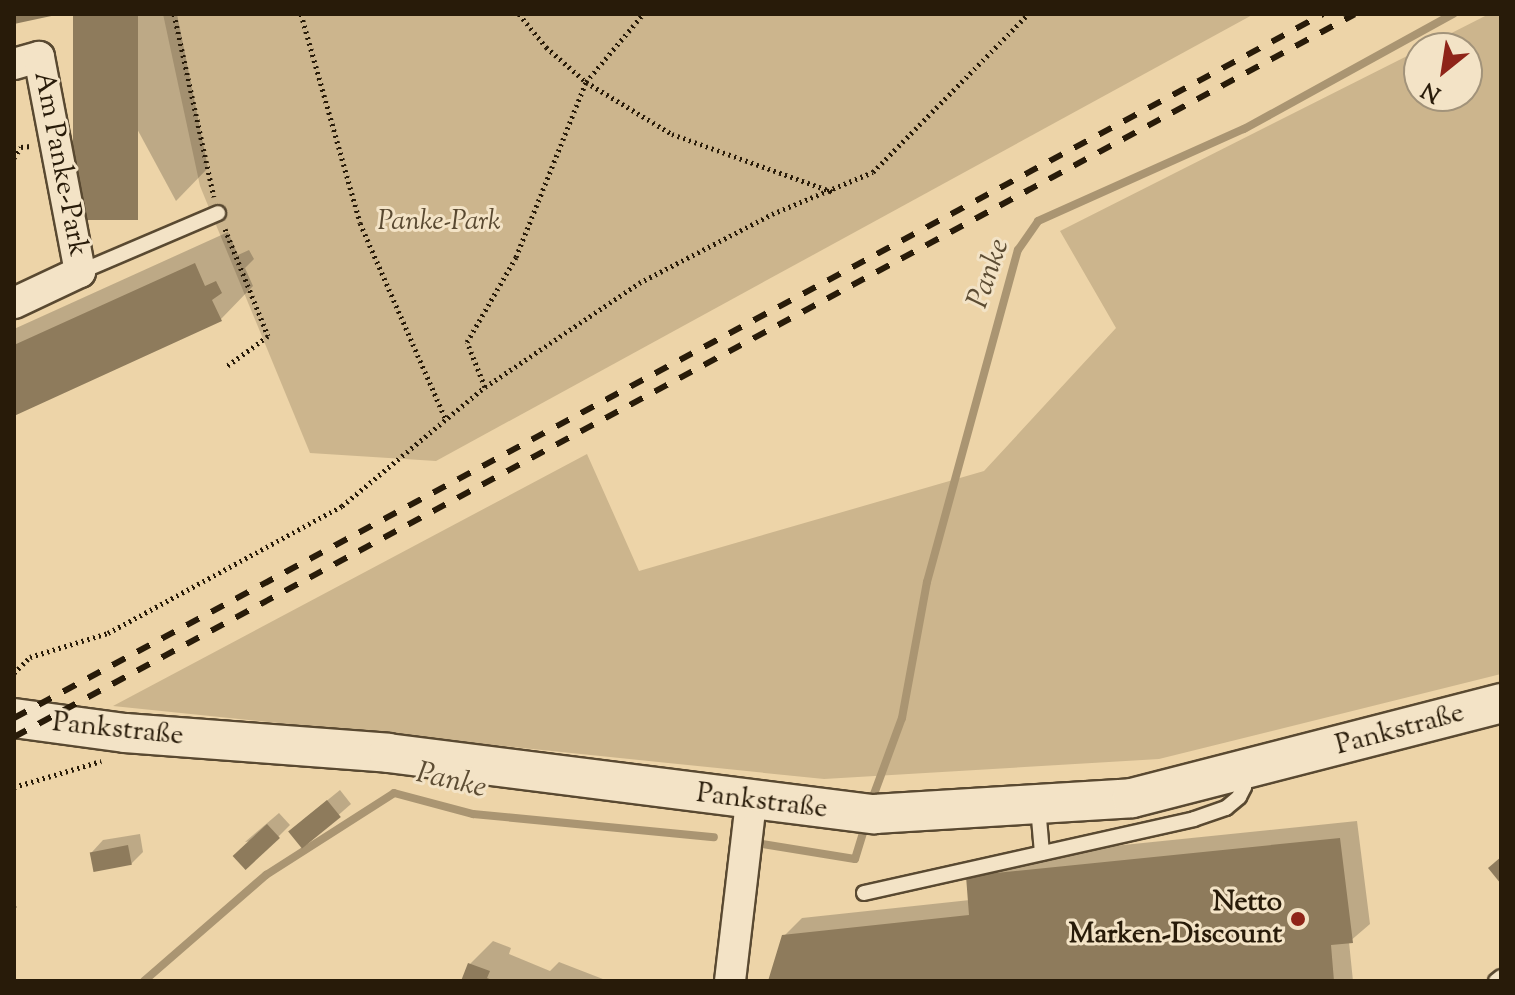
<!DOCTYPE html>
<html>
<head>
<meta charset="utf-8">
<style>
  body { margin:0 }
  #map { position:relative; width:1515px; height:995px; overflow:hidden; background:#edd4a8; font-family:"Sorts Mill Goudy",serif }
  div>[style] { position:absolute }
  [style*='--x'] { left:calc(var(--x)*1px); top:calc(var(--y)*1px); width:calc(var(--w)*1px); rotate:calc(var(--a)*1deg) }
  .green>* { inset:0; background:#ccb58d }
  .shadow>* { inset:0; background:#0003 }
  .stream>* { height:8px; margin:-4px; padding:0 4px; transform-origin:4px; border-radius:4px; background:#aa9572 }
  .building>* { inset:0; background:#8e7b5c; transform-origin:0 0 }
  .path>* { height:5px; margin-top:-2.5px; transform-origin:0; background:repeating-linear-gradient(90deg,#281b09 0 2px,transparent 0 6px) }
  .roads { filter:drop-shadow(2px 0 #594931) drop-shadow(-2px 0 #594931) drop-shadow(0 2px #594931) drop-shadow(0 -2px #594931) }
  .service>* { height:14px; margin:-7px; padding:0 7px; transform-origin:7px; border-radius:7px; background:#f3e3c6 }
  .minor>* { height:30px; margin:-15px; padding:0 15px; transform-origin:15px; border-radius:15px; background:#f3e3c6 }
  .tertiary>* { height:38px; margin:-19px; padding:0 19px; transform-origin:19px; border-radius:19px; background:#f3e3c6 }
  .rail>* { height:6px; margin-top:-3px; transform-origin:0; background:repeating-linear-gradient(90deg,#281b09 0 14px,transparent 0 28px) }
  .dots>* { width:22px; height:22px; translate:-50% -50%; box-sizing:border-box; border:4px solid #f3e3c6; border-radius:50% }
  span { translate:-50% -50%; white-space:nowrap; text-align:center; line-height:1.15; -webkit-text-stroke:6px #f3e3c6; paint-order:stroke }
  .street-label { font-size:28px; color:#281b09 }
  .park-label { font-size:28px; color:#594931; font-style:italic }
  .poi-label { font-size:28px; color:#281b09; font-weight:700 }
  .right { translate:-100% -50%; text-align:right }
  .water-label { font-size:30px; color:#5c4c33; font-style:italic }
  .frame { position:absolute; inset:0; border:16px solid #281b09; pointer-events:none }
  .north { position:absolute; left:1403px; top:32px; width:80px; height:80px; box-sizing:border-box; background:#f3e3c6; border:2px solid #a2937a; border-radius:50%; rotate:210deg; font-size:22px; font-weight:700; line-height:32px; text-align:center; color:#281b09 }
  .north::after { content:''; display:block; margin:auto; width:28px; height:36px; background:#8f2418; clip-path:polygon(50% 0,100% 100%,50% 72%,0 100%) }
</style>
</head>
<body>
<div id="map">
  <div class="green">
    <div style="clip-path:polygon(163px 14px,1254px 14px,436px 461px,310px 453px,200px 186px)"></div>
    <div style="clip-path:polygon(1489px 14px,1501px 14px,1501px 674px,1159px 759px,824px 779px,113px 706px,587px 454px,639px 571px,984px 471px,1116px 328px,1060px 231px,1419px 50px,1419px 96px,1467px 96px,1467px 48px,1422px 48px)"></div>
  </div>
  <div class="shadow">
    <div style="clip-path:polygon(75px 14px,177px 14px,208px 168px,176px 201px)"></div>
    <div style="clip-path:polygon(228px 232px,238px 255px,249px 250px,254px 259px,245px 268px,253px 286px,221px 319px,14px 413px,14px 329px)"></div>
    <div style="clip-path:polygon(340px 790px,351px 804px,303px 846px,303px 820px)"></div>
    <div style="clip-path:polygon(279px 813px,290px 825px,278px 837px,245px 842px)"></div>
    <div style="clip-path:polygon(1357px 821px,1370px 924px,1349px 942px,1353px 981px,770px 981px,784px 936px,802px 918px,970px 900px,968px 877px,986px 859px)"></div>
    <div style="clip-path:polygon(140px 834px,143px 852px,131px 864px,92px 852px,103px 840px)"></div>
    <div style="clip-path:polygon(493px 941px,511px 948px,509px 954px,550px 971px,559px 962px,608px 981px,464px 981px,470px 964px)"></div>
  </div>
  <div class="stream">
    <div style="--x:874;--y:794;--w:81;--a:-69.8"></div>
    <div style="--x:902;--y:718;--w:138;--a:-79.6"></div>
    <div style="--x:927;--y:582;--w:344;--a:-74.7"></div>
    <div style="--x:1018;--y:250;--w:35;--a:-55"></div>
    <div style="--x:1038;--y:221;--w:226;--a:-24.1"></div>
    <div style="--x:1244;--y:129;--w:239;--a:-28.8"></div>
    <div style="--x:762;--y:844;--w:94;--a:9.2"></div>
    <div style="--x:855;--y:859;--w:28;--a:-73"></div>
    <div style="--x:144;--y:981;--w:162;--a:-41"></div>
    <div style="--x:266;--y:875;--w:152;--a:-32.6"></div>
    <div style="--x:394;--y:793;--w:82;--a:14.9"></div>
    <div style="--x:473;--y:814;--w:242;--a:5.5"></div>
  </div>
  <div class="building">
    <div style="clip-path:polygon(14px 14px,56px 14px,56px 15px,14px 24px)"></div>
    <div style="left:73px;top:14px;width:65px;height:206px"></div>
    <div style="clip-path:polygon(195px 263px,205px 286px,216px 281px,222px 293px,212px 300px,222px 321px,14px 416px,14px 345px)"></div>
    <div style="left:327px;top:800px;width:22px;height:50px;rotate:51deg"></div>
    <div style="left:267px;top:824px;width:19px;height:47px;rotate:47deg"></div>
    <div style="clip-path:polygon(1340px 838px,1353px 943px,1331px 945px,1334px 981px,768px 981px,782px 935px,969px 915px,966px 876px)"></div>
    <div style="left:128px;top:845px;width:20px;height:39px;rotate:79deg"></div>
    <div style="clip-path:polygon(1501px 857px,1501px 884px,1488px 868px)"></div>
    <div style="clip-path:polygon(468px 963px,490px 971px,487px 978px,495px 981px,461px 981px)"></div>
  </div>
  <div class="path">
    <div style="--x:174;--y:14;--w:187;--a:77.7"></div>
    <div style="--x:301;--y:14;--w:217;--a:74.2"></div>
    <div style="--x:360;--y:223;--w:213;--a:66.4"></div>
    <div style="--x:519;--y:14;--w:43;--a:50.7"></div>
    <div style="--x:546;--y:47;--w:53;--a:41.2"></div>
    <div style="--x:586;--y:82;--w:100;--a:31.2"></div>
    <div style="--x:672;--y:134;--w:171;--a:19.8"></div>
    <div style="--x:14;--y:158;--w:13;--a:-58"></div>
    <div style="--x:21;--y:147;--w:10;--a:-6"></div>
    <div style="--x:225;--y:229;--w:115;--a:68.1"></div>
    <div style="--x:268;--y:336;--w:51;--a:143.8"></div>
    <div style="--x:485;--y:387;--w:48;--a:-111.8"></div>
    <div style="--x:467;--y:342;--w:98;--a:-60"></div>
    <div style="--x:516;--y:257;--w:188;--a:-68.2"></div>
    <div style="--x:586;--y:82;--w:89;--a:-50"></div>
    <div style="--x:14;--y:673;--w:23;--a:-45"></div>
    <div style="--x:30;--y:657;--w:82;--a:-17.1"></div>
    <div style="--x:108;--y:633;--w:266;--a:-28.5"></div>
    <div style="--x:342;--y:506;--w:186;--a:-39.8"></div>
    <div style="--x:485;--y:387;--w:186;--a:-34"></div>
    <div style="--x:639;--y:283;--w:150;--a:-27.4"></div>
    <div style="--x:772;--y:214;--w:109;--a:-22.6"></div>
    <div style="--x:873;--y:172;--w:221;--a:-45.5"></div>
    <div style="--x:14;--y:787;--w:91;--a:-16.6"></div>
    <div style="--x:14;--y:906;--w:1;--a:90"></div>
  </div>
  <div class="roads">
    <div class="service">
      <div style="--x:80;--y:272;--w:150;--a:-23.1"></div>
      <div style="--x:1038;--y:807;--w:46;--a:85"></div>
      <div style="--x:864;--y:893;--w:338;--a:-12.6"></div>
      <div style="--x:1194;--y:819;--w:34;--a:-19"></div>
      <div style="--x:1226;--y:808;--w:17;--a:-40"></div>
      <div style="--x:1239;--y:797;--w:11;--a:-63"></div>
      <div style="--x:1244;--y:787;--w:14;--a:-107"></div>
      <div style="--x:1496;--y:981;--w:6;--a:-39"></div>
    </div>
    <div class="minor">
      <div style="--x:14;--y:64;--w:26;--a:-16"></div>
      <div style="--x:39;--y:57;--w:219;--a:79.2"></div>
      <div style="--x:80;--y:272;--w:73;--a:154.8"></div>
      <div style="--x:730;--y:981;--w:180;--a:-83.3"></div>
    </div>
    <div class="tertiary">
      <div style="--x:14;--y:718;--w:112;--a:7.7"></div>
      <div style="--x:125;--y:733;--w:264;--a:4.3"></div>
      <div style="--x:388;--y:753;--w:490;--a:7.2"></div>
      <div style="--x:874;--y:814;--w:258;--a:-3.5"></div>
      <div style="--x:1132;--y:798;--w:381;--a:-14.4"></div>
    </div>
  </div>
  <div class="rail">
    <div style="--x:14;--y:718;--w:1486;--a:-28.27"></div>
    <div style="--x:14;--y:737;--w:1523;--a:-28.33"></div>
  </div>
  <div class="dots">
    <div style="left:1298px;top:919px;background:#8f2418"></div>
  </div>
  <div class="street-label">
    <span style="left:60px;top:164px;rotate:79deg">Am Panke-Park</span>
    <span style="left:118px;top:730px;rotate:6deg">Pankstraße</span>
    <span style="left:1400px;top:730px;rotate:-15deg">Pankstraße</span>
    <span style="left:762px;top:802px;rotate:7deg">Pankstraße</span>
  </div>
  <div class="park-label">
    <span style="left:439px;top:222px">Panke-Park</span>
  </div>
  <div class="poi-label">
    <span class="right" style="left:1282px;top:919px">Netto<br>Marken-Discount</span>
  </div>
  <div class="water-label">
    <span style="left:990px;top:274px;rotate:-71deg">Panke</span>
    <span style="left:451px;top:782px;rotate:13deg">Panke</span>
  </div>
  <div class="frame"></div>
  <div class="north">N</div>
</div>
</body>
</html>
